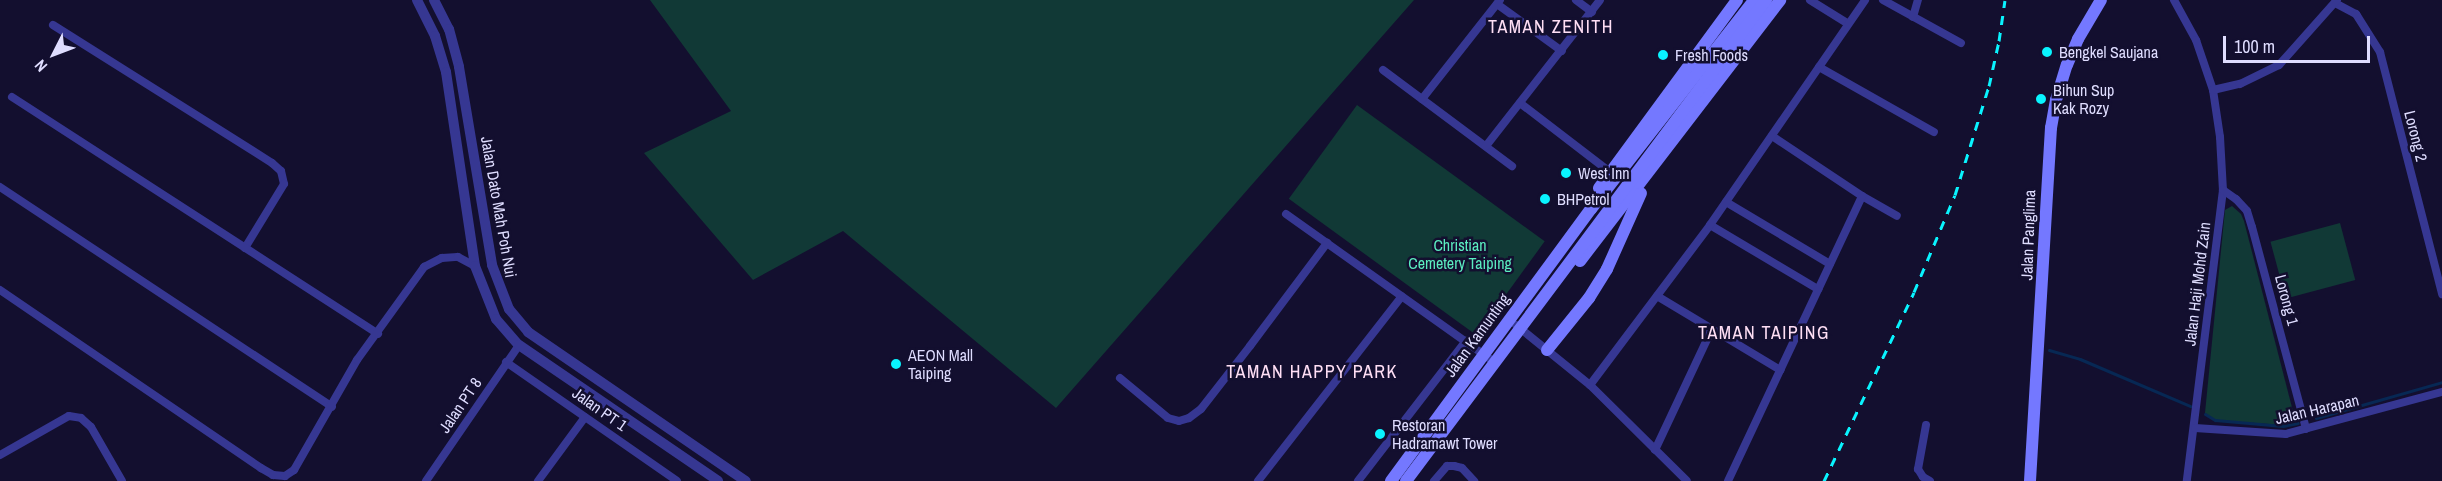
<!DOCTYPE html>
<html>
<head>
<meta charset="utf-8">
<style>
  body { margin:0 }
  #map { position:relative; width:2442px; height:481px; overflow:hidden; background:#130f2f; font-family:"Archivo Narrow",sans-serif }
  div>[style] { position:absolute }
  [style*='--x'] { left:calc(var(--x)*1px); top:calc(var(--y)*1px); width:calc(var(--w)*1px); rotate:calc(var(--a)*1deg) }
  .green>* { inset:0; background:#113936; transform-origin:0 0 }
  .stream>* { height:3px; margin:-1.5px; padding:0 1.5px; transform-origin:1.5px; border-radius:1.5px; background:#072854 }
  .minor>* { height:8px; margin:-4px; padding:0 4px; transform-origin:4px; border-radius:4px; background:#363792 }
  .tertiary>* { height:10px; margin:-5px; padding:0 5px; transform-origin:5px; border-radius:5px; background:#363792 }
  .secondary>* { height:12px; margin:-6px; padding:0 6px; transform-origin:6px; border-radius:6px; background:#7478ff }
  .rail>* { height:3px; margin-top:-1.5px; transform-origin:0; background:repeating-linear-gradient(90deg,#09f4ff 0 9px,transparent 0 17px) }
  .dots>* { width:16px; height:16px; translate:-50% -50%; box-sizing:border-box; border:3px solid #130f2f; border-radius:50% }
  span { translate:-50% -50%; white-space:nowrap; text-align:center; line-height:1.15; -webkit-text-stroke:5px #130f2f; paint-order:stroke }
  .poi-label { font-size:16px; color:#dfddff }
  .left { translate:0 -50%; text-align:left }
  .street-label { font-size:16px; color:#dfddff }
  .park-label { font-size:16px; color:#5bedc0 }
  .neighbourhood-label { font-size:18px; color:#ffdff5; letter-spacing:1.5px }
  .north { position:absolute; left:24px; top:24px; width:60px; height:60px; -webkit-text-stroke:4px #130f2f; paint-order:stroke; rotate:228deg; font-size:16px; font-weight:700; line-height:24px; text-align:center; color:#dfddff }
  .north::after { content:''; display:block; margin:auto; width:21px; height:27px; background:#dfddff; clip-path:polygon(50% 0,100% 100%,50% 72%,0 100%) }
  .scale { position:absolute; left:2223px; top:36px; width:147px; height:27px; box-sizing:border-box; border:3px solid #dfddff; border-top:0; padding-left:8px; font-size:18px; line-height:21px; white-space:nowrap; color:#dfddff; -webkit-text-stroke:4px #130f2f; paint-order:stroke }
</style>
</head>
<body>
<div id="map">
  <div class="green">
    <div style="clip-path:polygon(650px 0,1414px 0,1056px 408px,843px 231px,753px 280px,644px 153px,731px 111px)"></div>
    <div style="left:1357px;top:105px;width:232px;height:116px;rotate:36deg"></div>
    <div style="clip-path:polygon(2232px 206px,2241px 214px,2244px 221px,2296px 423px,2282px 425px,2215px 420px,2205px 413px,2225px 210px)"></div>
    <div style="left:2340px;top:223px;width:59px;height:72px;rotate:75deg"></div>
  </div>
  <div class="stream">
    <div style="--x:2049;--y:350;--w:32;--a:16"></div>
    <div style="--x:2080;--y:359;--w:120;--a:23.1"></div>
    <div style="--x:2205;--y:414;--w:12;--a:31"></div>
    <div style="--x:2215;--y:420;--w:68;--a:5"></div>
    <div style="--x:2283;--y:426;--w:15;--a:-11"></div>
    <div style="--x:2316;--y:418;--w:131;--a:-15.9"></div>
  </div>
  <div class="minor">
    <div style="--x:1576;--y:0;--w:20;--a:37"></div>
    <div style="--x:1810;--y:0;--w:44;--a:31.9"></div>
    <div style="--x:1883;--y:0;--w:89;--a:28.9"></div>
    <div style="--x:2174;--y:0;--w:46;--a:61.2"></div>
    <div style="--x:2196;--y:40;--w:53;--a:71.2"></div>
    <div style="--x:2213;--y:90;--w:48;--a:81.5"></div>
    <div style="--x:2220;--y:137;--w:53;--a:86.8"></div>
    <div style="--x:2223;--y:190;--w:293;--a:97.1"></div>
    <div style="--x:2335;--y:3;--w:24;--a:28"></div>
    <div style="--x:2356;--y:14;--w:45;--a:57.7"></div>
    <div style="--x:2380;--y:52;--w:250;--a:75.6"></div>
    <div style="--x:1497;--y:4;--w:80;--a:35.9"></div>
    <div style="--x:1913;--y:17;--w:18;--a:-74"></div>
    <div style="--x:53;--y:25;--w:259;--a:32.2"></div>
    <div style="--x:272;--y:163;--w:12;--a:42"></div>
    <div style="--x:281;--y:171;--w:13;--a:77"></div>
    <div style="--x:284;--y:184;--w:75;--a:121.4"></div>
    <div style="--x:1819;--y:67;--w:132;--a:29.5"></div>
    <div style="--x:1383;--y:70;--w:161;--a:36.7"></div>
    <div style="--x:2213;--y:90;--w:28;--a:-13"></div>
    <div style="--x:2240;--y:84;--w:43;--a:-26"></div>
    <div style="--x:2279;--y:65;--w:87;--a:-48.3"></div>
    <div style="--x:12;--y:97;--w:436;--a:32.9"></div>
    <div style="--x:1422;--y:99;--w:126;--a:-51.8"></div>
    <div style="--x:1520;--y:103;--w:113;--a:37.5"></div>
    <div style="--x:1772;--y:136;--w:108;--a:33.7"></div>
    <div style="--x:1862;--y:196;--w:40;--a:29.7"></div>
    <div style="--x:1486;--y:146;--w:185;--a:-52"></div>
    <div style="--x:0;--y:187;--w:398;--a:33.5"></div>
    <div style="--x:2223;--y:190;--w:16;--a:35"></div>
    <div style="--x:2236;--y:199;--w:16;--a:47"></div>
    <div style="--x:2247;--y:211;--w:17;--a:73"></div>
    <div style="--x:2252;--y:227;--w:209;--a:75"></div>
    <div style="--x:1726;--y:202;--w:121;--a:30.8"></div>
    <div style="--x:1286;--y:214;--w:255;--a:35.4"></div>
    <div style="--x:1710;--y:225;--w:126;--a:30.7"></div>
    <div style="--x:0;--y:290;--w:316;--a:34.3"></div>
    <div style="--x:261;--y:468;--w:14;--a:30"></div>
    <div style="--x:273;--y:475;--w:12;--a:5"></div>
    <div style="--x:285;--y:476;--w:11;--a:-34"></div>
    <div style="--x:294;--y:470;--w:127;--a:-60.2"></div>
    <div style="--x:357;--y:360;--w:115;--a:-54.2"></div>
    <div style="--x:424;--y:267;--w:20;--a:-27"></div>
    <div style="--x:442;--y:258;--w:16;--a:-4"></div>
    <div style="--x:458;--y:257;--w:19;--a:28"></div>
    <div style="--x:1657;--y:296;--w:144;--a:31"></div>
    <div style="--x:1516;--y:325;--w:95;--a:39"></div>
    <div style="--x:1590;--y:385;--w:136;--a:44.7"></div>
    <div style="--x:506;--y:362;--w:208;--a:34.8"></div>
    <div style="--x:1120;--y:378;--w:62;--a:39.8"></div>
    <div style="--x:1168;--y:418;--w:11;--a:15"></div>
    <div style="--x:1179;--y:421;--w:10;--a:-17"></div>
    <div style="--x:1189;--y:418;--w:15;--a:-37"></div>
    <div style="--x:1201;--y:409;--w:80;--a:-52.1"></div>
    <div style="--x:1250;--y:346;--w:129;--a:-53.2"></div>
    <div style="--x:1590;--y:385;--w:200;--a:-53.1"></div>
    <div style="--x:1710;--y:225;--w:273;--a:-55.4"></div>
    <div style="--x:1926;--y:425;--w:45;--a:100.3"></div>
    <div style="--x:1918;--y:469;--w:9;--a:58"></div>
    <div style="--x:1923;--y:477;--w:8;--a:30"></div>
    <div style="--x:2195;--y:428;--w:91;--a:3.8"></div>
    <div style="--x:2286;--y:434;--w:162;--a:-15.1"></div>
    <div style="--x:1655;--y:450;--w:134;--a:-64.8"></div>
    <div style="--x:0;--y:455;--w:79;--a:-29.5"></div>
    <div style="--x:69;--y:416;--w:12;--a:9"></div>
    <div style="--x:81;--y:418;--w:13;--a:42"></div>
    <div style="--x:91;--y:427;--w:62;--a:60.1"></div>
    <div style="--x:426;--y:481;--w:165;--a:-55.6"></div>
    <div style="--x:538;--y:481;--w:79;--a:-53.7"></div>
    <div style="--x:1258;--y:481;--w:234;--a:-52.1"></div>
    <div style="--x:1358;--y:481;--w:177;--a:-52.4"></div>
    <div style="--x:1434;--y:481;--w:20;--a:-49"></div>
    <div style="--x:1447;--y:466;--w:7;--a:0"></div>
    <div style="--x:1454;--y:466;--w:8;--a:14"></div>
    <div style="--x:1462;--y:468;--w:18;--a:47"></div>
    <div style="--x:1728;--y:481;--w:315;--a:-64.8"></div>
  </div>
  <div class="tertiary">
    <div style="--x:417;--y:0;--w:40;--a:63.4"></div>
    <div style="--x:435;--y:36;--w:38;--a:73"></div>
    <div style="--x:446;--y:72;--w:196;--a:81.5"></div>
    <div style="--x:475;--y:266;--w:57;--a:68.4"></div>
    <div style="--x:496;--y:319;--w:35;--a:49"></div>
    <div style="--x:519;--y:345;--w:241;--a:34.3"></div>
    <div style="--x:434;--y:0;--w:33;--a:63"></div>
    <div style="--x:449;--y:29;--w:39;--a:75"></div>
    <div style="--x:459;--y:67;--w:201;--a:80.5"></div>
    <div style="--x:492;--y:265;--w:47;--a:68.9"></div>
    <div style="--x:509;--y:309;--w:30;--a:50"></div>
    <div style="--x:528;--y:332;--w:264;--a:34.4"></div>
  </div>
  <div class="secondary">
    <div style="--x:1599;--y:188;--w:233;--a:-53.7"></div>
    <div style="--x:1580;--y:261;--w:329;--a:-52.5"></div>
    <div style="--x:1547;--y:350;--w:67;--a:-51.1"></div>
    <div style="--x:1589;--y:298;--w:34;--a:-58"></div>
    <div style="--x:1607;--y:269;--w:83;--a:-65.9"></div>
    <div style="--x:1391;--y:481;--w:338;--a:-53.7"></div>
    <div style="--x:1591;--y:209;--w:265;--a:-52"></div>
    <div style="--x:1406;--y:481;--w:601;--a:-53.19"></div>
    <div style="--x:2030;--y:481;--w:354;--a:-86.6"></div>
    <div style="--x:2051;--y:128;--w:28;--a:-80"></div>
    <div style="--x:2056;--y:100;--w:37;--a:-73"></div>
    <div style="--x:2067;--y:65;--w:28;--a:-67"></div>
    <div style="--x:2078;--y:39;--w:45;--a:-59.5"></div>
  </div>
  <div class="rail">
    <div style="--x:1824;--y:481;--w:209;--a:-64.5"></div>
    <div style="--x:1914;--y:292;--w:105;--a:-67.1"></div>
    <div style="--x:1955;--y:195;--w:114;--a:-72.7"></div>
    <div style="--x:1989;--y:86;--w:46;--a:-77.5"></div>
    <div style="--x:1999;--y:41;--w:41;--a:-81.7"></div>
  </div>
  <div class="dots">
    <div style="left:2047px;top:52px;background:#09f4ff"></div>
    <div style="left:1663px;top:55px;background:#09f4ff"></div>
    <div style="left:2041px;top:99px;background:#09f4ff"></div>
    <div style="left:1566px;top:173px;background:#09f4ff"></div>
    <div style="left:1545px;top:199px;background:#09f4ff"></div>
    <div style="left:896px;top:364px;background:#09f4ff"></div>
    <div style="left:1380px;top:434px;background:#09f4ff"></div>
  </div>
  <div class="poi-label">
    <span class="left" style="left:2059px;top:52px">Bengkel Saujana</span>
    <span class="left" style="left:1675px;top:55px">Fresh Foods</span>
    <span class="left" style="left:2053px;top:99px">Bihun Sup<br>Kak Rozy</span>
    <span class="left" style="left:1578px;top:173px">West Inn</span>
    <span class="left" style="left:1557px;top:199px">BHPetrol</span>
    <span class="left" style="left:908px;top:364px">AEON Mall<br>Taiping</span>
    <span class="left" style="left:1392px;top:434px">Restoran<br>Hadramawt Tower</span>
  </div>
  <div class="street-label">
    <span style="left:2416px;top:136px;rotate:76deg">Lorong 2</span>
    <span style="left:499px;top:207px;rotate:80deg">Jalan Dato Mah Poh Nui</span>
    <span style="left:2028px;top:235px;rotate:-88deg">Jalan Panglima</span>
    <span style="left:2197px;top:284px;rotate:-83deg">Jalan Haji Mohd Zain</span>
    <span style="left:2287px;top:300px;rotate:75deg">Lorong 1</span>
    <span style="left:1477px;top:335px;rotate:-54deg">Jalan Kamunting</span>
    <span style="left:460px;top:405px;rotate:-56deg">Jalan PT 8</span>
    <span style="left:600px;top:409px;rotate:35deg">Jalan PT 1</span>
    <span style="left:2317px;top:409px;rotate:-13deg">Jalan Harapan</span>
  </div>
  <div class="park-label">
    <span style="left:1460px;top:254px">Christian<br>Cemetery Taiping</span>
  </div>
  <div class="neighbourhood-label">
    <span style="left:1551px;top:27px">TAMAN ZENITH</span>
    <span style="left:1764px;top:333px">TAMAN TAIPING</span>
    <span style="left:1312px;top:372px">TAMAN HAPPY PARK</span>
  </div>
  <div class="north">N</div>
  <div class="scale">100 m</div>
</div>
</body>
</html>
